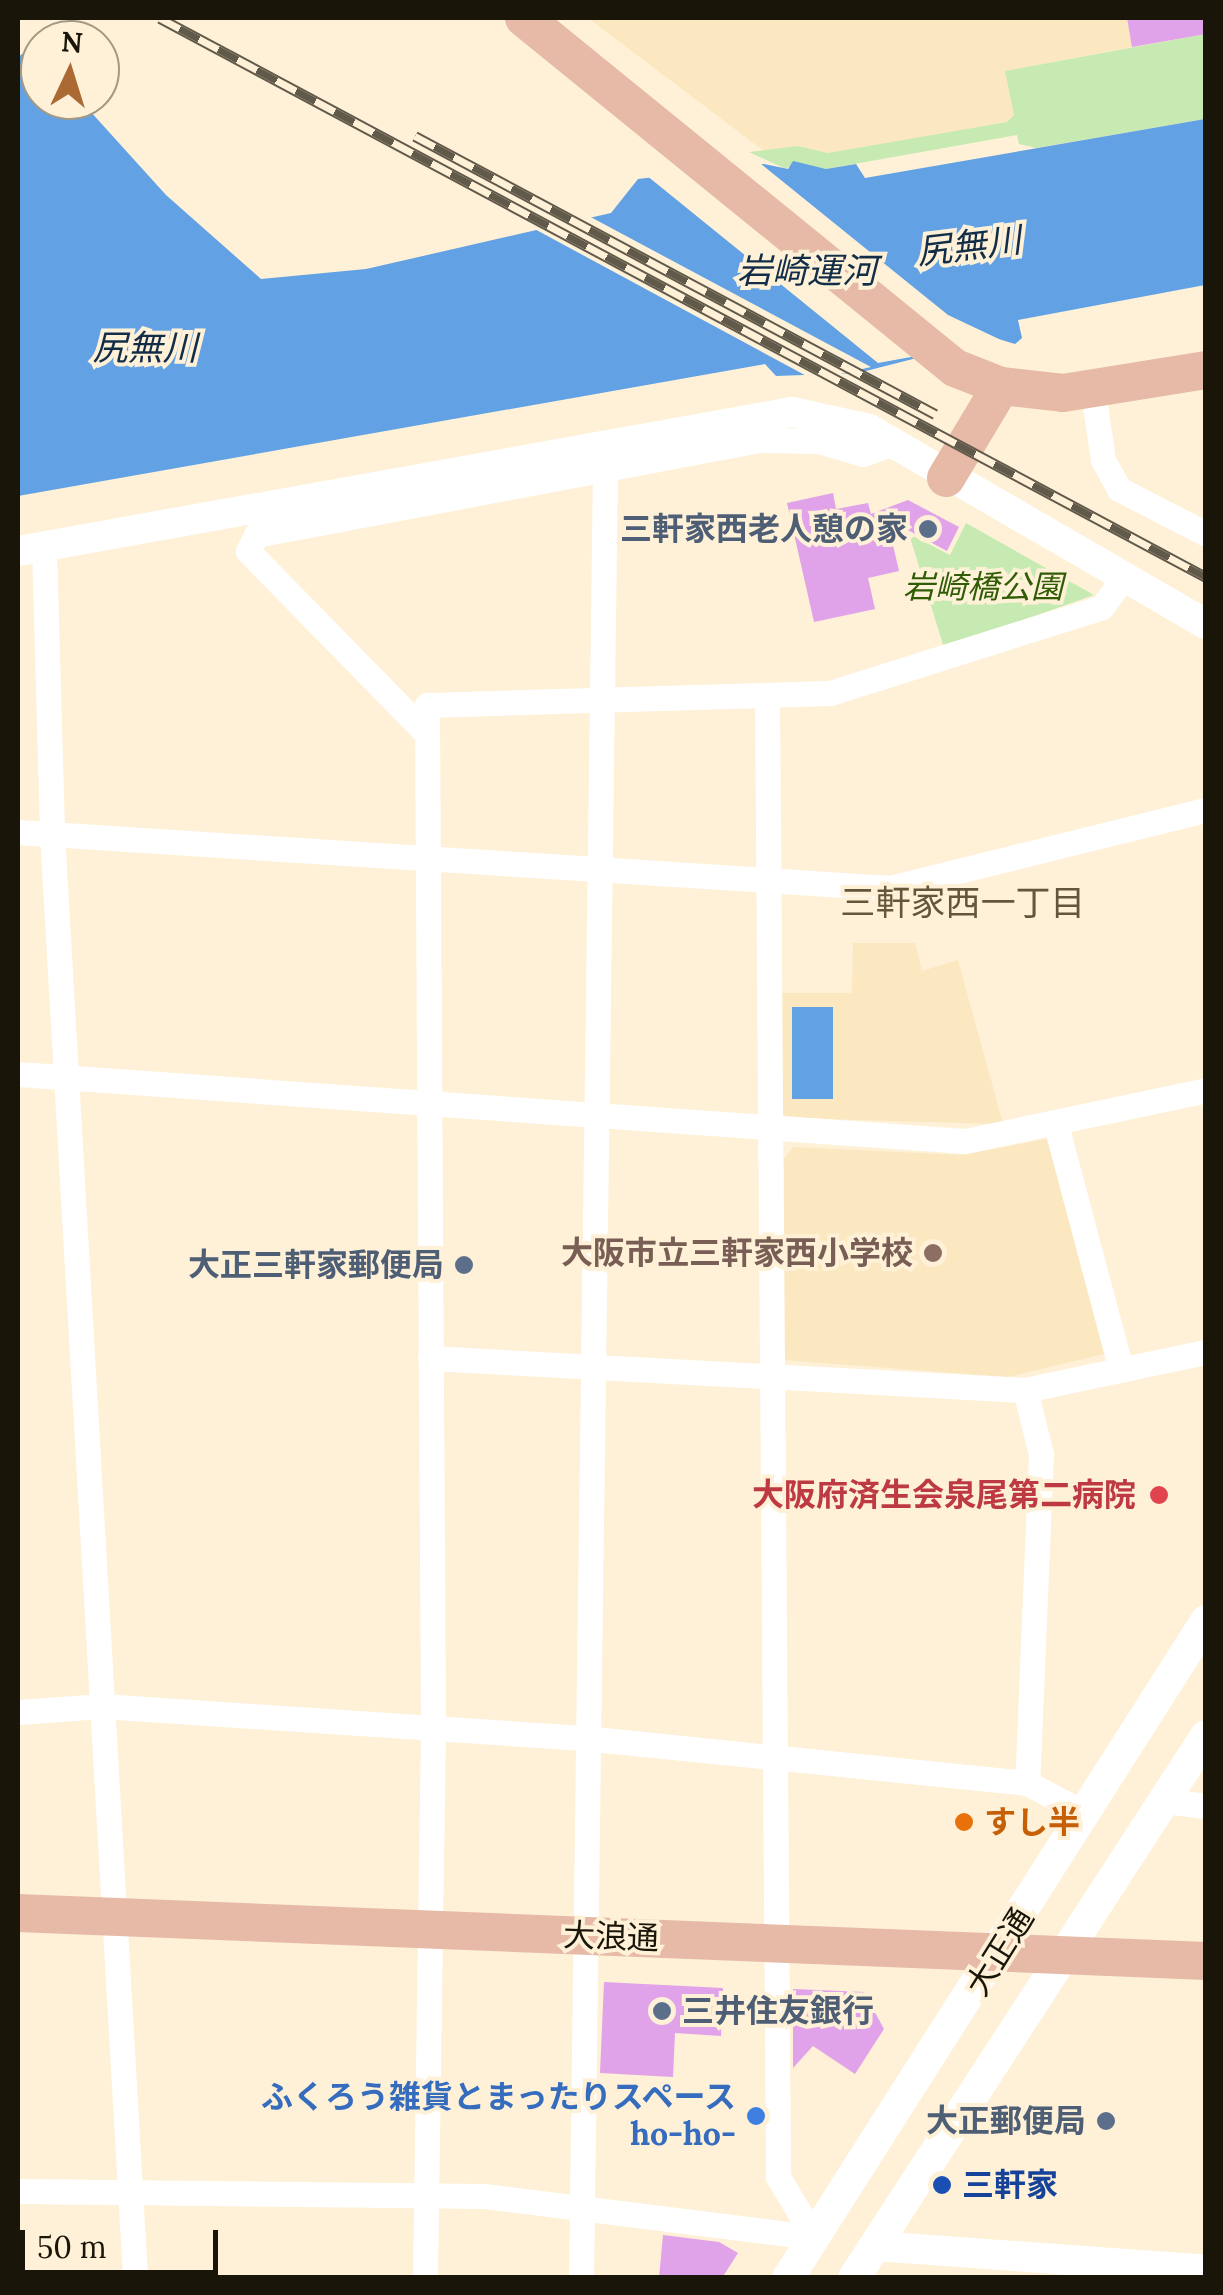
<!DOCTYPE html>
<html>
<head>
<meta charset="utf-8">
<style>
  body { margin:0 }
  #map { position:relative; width:1223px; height:2295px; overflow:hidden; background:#fef1d7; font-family:Lora,"Noto Sans JP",serif }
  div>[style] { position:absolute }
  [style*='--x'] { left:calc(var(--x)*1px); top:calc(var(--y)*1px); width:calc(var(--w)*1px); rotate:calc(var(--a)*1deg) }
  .built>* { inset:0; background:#fbe7c0 }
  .green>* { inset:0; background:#c6eab1 }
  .water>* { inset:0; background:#61a1e4; transform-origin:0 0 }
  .pier>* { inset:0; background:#fef1d7 }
  .building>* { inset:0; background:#e0a2e8 }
  .minor>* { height:25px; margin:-12.5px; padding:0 12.5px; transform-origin:12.5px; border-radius:12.5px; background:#fff }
  .tertiary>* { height:30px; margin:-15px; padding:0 15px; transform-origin:15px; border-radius:15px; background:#fff }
  .secondary>* { height:32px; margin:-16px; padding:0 16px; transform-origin:16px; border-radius:16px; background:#fff }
  .primary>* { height:38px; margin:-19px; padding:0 19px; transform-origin:19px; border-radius:19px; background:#e6baa6 }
  .rail>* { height:11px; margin-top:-5.5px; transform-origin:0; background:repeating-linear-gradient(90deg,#fef1d7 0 22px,#615a4a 0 44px); box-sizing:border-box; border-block:2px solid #615a4a }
  .dots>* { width:28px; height:28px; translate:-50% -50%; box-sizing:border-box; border:5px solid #fef1d7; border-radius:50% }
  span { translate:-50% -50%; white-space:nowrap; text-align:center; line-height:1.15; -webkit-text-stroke:8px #fef1d7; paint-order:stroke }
  .service-label { font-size:32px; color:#4e5e75; font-weight:700 }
  .right { translate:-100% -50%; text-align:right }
  .left { translate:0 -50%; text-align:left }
  .park-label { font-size:32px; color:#305c06; font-style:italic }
  .education-label { font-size:32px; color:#785e54; font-weight:700 }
  .health-label { font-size:32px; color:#be3a42; font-weight:700 }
  .food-label { font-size:32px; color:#c56008; font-weight:700 }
  .street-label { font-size:32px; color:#1a1509 }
  .shop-label { font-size:32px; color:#366cbe; font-weight:700 }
  .transit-label { font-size:32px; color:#164399; font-weight:700 }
  .water-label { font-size:35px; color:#122d48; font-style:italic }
  .neighbourhood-label { font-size:35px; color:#64563a }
  .frame { position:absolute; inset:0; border:20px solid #1a1509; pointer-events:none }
  .north { position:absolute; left:20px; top:20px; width:100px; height:100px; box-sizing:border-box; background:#fef1d7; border:2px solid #a39985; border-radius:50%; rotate:4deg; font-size:28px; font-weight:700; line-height:40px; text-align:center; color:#1a1509 }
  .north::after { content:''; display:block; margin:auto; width:35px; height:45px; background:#ab6a34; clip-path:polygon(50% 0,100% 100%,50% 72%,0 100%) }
  .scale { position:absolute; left:20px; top:2230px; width:198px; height:45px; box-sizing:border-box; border:5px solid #1a1509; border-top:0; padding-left:12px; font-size:30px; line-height:35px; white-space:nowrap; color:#1a1509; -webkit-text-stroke:8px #fef1d7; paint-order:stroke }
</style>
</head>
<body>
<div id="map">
  <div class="built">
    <div style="clip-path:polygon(588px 18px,1127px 18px,1132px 47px,1006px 71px,1014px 115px,1007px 122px,828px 153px,798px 146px,764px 151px)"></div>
    <div style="clip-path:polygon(853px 943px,915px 943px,922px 971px,958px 960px,1003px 1124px,786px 1118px,779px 1111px,777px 993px,852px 993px)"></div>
    <div style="clip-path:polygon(1047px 1139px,1104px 1354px,1008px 1377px,784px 1360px,784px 1159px,793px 1147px,962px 1155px)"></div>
  </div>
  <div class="green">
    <div style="clip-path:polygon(1205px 34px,1205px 119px,1036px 148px,1019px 144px,1017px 135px,826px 169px,794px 162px,786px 169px,749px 152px,798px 146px,828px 153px,1007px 122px,1014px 115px,1005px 71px)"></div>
    <div style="clip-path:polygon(966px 523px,1094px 595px,944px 648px,909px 534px,950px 555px)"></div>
  </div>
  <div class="water">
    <div style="clip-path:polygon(32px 47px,40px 56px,40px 100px,80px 100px,166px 195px,261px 279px,366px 269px,611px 213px,638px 179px,764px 164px,788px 169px,793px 161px,826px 169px,856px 164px,865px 178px,1205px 119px,1205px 285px,1018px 320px,1022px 338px,1015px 344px,995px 338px,858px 373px,776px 376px,765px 364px,18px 496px,18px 57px)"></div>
    <div style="left:792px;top:1007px;width:41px;height:92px"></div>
  </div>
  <div class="pier">
    <div style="clip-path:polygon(756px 160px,948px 315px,1018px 348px,977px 345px,878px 363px,646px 175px)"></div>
    <div style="clip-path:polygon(585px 214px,871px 367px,814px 380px,529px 226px)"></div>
  </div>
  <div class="building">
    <div style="clip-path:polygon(1127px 18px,1206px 18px,1206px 34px,1132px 47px)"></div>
    <div style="clip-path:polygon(833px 493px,836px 509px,868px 503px,871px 514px,908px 500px,959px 527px,947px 551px,887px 519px,899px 571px,868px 578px,875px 609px,814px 622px,787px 503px)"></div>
    <div style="clip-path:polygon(604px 1982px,723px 1988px,721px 2036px,675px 2033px,673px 2077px,600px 2073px)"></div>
    <div style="clip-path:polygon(793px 1989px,864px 1992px,884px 2029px,855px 2074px,813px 2046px,793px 2068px)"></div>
    <div style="clip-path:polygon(663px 2235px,719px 2242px,738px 2253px,722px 2278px,659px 2278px)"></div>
  </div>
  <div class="minor">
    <div style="--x:1093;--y:391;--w:70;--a:81.8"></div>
    <div style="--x:1103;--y:460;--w:33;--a:61"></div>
    <div style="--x:1119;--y:489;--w:98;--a:27.3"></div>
    <div style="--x:44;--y:546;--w:287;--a:88.4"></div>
    <div style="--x:52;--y:833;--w:1447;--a:86.71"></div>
    <div style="--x:767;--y:698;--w:1479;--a:89.57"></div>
    <div style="--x:778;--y:2177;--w:70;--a:59"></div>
    <div style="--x:427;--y:734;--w:256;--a:-134.4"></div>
    <div style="--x:248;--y:551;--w:18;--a:-63"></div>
    <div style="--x:256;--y:535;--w:512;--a:-10.7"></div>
    <div style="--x:759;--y:440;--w:60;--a:1"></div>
    <div style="--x:819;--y:441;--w:46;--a:16.5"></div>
    <div style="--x:863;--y:454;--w:30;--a:-20"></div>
    <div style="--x:18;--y:832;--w:874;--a:3.67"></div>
    <div style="--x:890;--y:888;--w:325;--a:-13.9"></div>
    <div style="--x:18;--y:1074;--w:949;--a:4.05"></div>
    <div style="--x:965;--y:1141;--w:246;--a:-11.9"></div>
    <div style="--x:1056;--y:1125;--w:249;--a:75.1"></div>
    <div style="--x:430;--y:1358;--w:596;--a:3.08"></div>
    <div style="--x:1025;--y:1390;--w:185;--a:-11.9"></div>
    <div style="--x:1025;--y:1390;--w:66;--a:76"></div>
    <div style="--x:1041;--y:1454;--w:329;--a:92.4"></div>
    <div style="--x:18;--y:1712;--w:84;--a:-4.1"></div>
    <div style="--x:102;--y:1706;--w:493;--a:3.8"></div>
    <div style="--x:594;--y:1739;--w:435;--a:5.8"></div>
    <div style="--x:1027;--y:1783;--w:67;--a:27.7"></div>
    <div style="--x:1165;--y:1801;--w:41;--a:7"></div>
    <div style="--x:18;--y:2191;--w:466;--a:0.6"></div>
    <div style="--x:484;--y:2196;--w:333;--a:7.1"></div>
    <div style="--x:425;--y:2278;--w:552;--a:-89.17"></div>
    <div style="--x:433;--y:1726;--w:1021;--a:-90.34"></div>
    <div style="--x:427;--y:705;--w:403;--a:-1.7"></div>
    <div style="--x:830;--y:693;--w:285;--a:-17.5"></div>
    <div style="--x:1102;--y:607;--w:36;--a:-54"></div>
    <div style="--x:581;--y:2278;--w:1808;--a:-89.24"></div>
  </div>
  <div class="tertiary">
    <div style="--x:18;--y:551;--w:786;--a:-10.18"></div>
    <div style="--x:792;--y:412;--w:79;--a:12.4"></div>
    <div style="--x:869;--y:429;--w:389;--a:30.1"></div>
    <div style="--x:875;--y:2246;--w:332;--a:4.1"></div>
  </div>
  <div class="secondary">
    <div style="--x:788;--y:2278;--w:779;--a:-57.53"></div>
    <div style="--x:854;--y:2278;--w:646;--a:-57"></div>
  </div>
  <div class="primary">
    <div style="--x:524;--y:18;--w:555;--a:39.08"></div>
    <div style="--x:955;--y:368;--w:49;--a:21.4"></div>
    <div style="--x:1001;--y:386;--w:62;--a:6.4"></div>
    <div style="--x:1063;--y:393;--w:145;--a:-9.1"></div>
    <div style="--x:946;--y:478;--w:107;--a:-59.1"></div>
    <div style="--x:18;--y:1913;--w:1189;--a:2.31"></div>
  </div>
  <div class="rail">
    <div style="--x:160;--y:18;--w:1186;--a:28.12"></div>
    <div style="--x:415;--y:136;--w:590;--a:28.13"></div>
  </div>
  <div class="dots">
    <div style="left:928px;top:529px;background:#5c6f8a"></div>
    <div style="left:933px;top:1253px;background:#8d6e63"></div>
    <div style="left:464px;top:1265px;background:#5c6f8a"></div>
    <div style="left:1159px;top:1495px;background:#e0444e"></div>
    <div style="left:964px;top:1822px;background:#e8710a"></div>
    <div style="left:662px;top:2011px;background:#5c6f8a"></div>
    <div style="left:756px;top:2116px;background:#3f7fe0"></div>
    <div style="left:1106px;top:2121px;background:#5c6f8a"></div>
    <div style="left:942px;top:2185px;background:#1a4fb4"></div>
  </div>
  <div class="service-label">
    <span class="right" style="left:908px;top:529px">三軒家西老人憩の家</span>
    <span class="right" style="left:444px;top:1265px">大正三軒家郵便局</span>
    <span class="left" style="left:682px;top:2011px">三井住友銀行</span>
    <span class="right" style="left:1086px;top:2121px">大正郵便局</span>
  </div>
  <div class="park-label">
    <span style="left:983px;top:587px">岩崎橋公園</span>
  </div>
  <div class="education-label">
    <span class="right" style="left:913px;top:1253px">大阪市立三軒家西小学校</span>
  </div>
  <div class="health-label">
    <span class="right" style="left:1136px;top:1495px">大阪府済生会泉尾第二病院</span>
  </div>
  <div class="food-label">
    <span class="left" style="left:984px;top:1822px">すし半</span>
  </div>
  <div class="street-label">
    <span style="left:611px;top:1937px;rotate:2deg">大浪通</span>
    <span style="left:1000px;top:1952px;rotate:-58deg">大正通</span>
  </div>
  <div class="shop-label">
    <span class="right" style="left:736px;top:2116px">ふくろう雑貨とまったりスペース<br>ho-ho-</span>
  </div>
  <div class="transit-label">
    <span class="left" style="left:962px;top:2185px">三軒家</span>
  </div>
  <div class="water-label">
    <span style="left:969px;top:246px;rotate:-7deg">尻無川</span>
    <span style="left:807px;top:271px">岩崎運河</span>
    <span style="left:145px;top:348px">尻無川</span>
  </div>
  <div class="neighbourhood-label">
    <span style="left:963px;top:903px">三軒家西一丁目</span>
  </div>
  <div class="frame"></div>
  <div class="north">N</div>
  <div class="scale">50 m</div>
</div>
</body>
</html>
